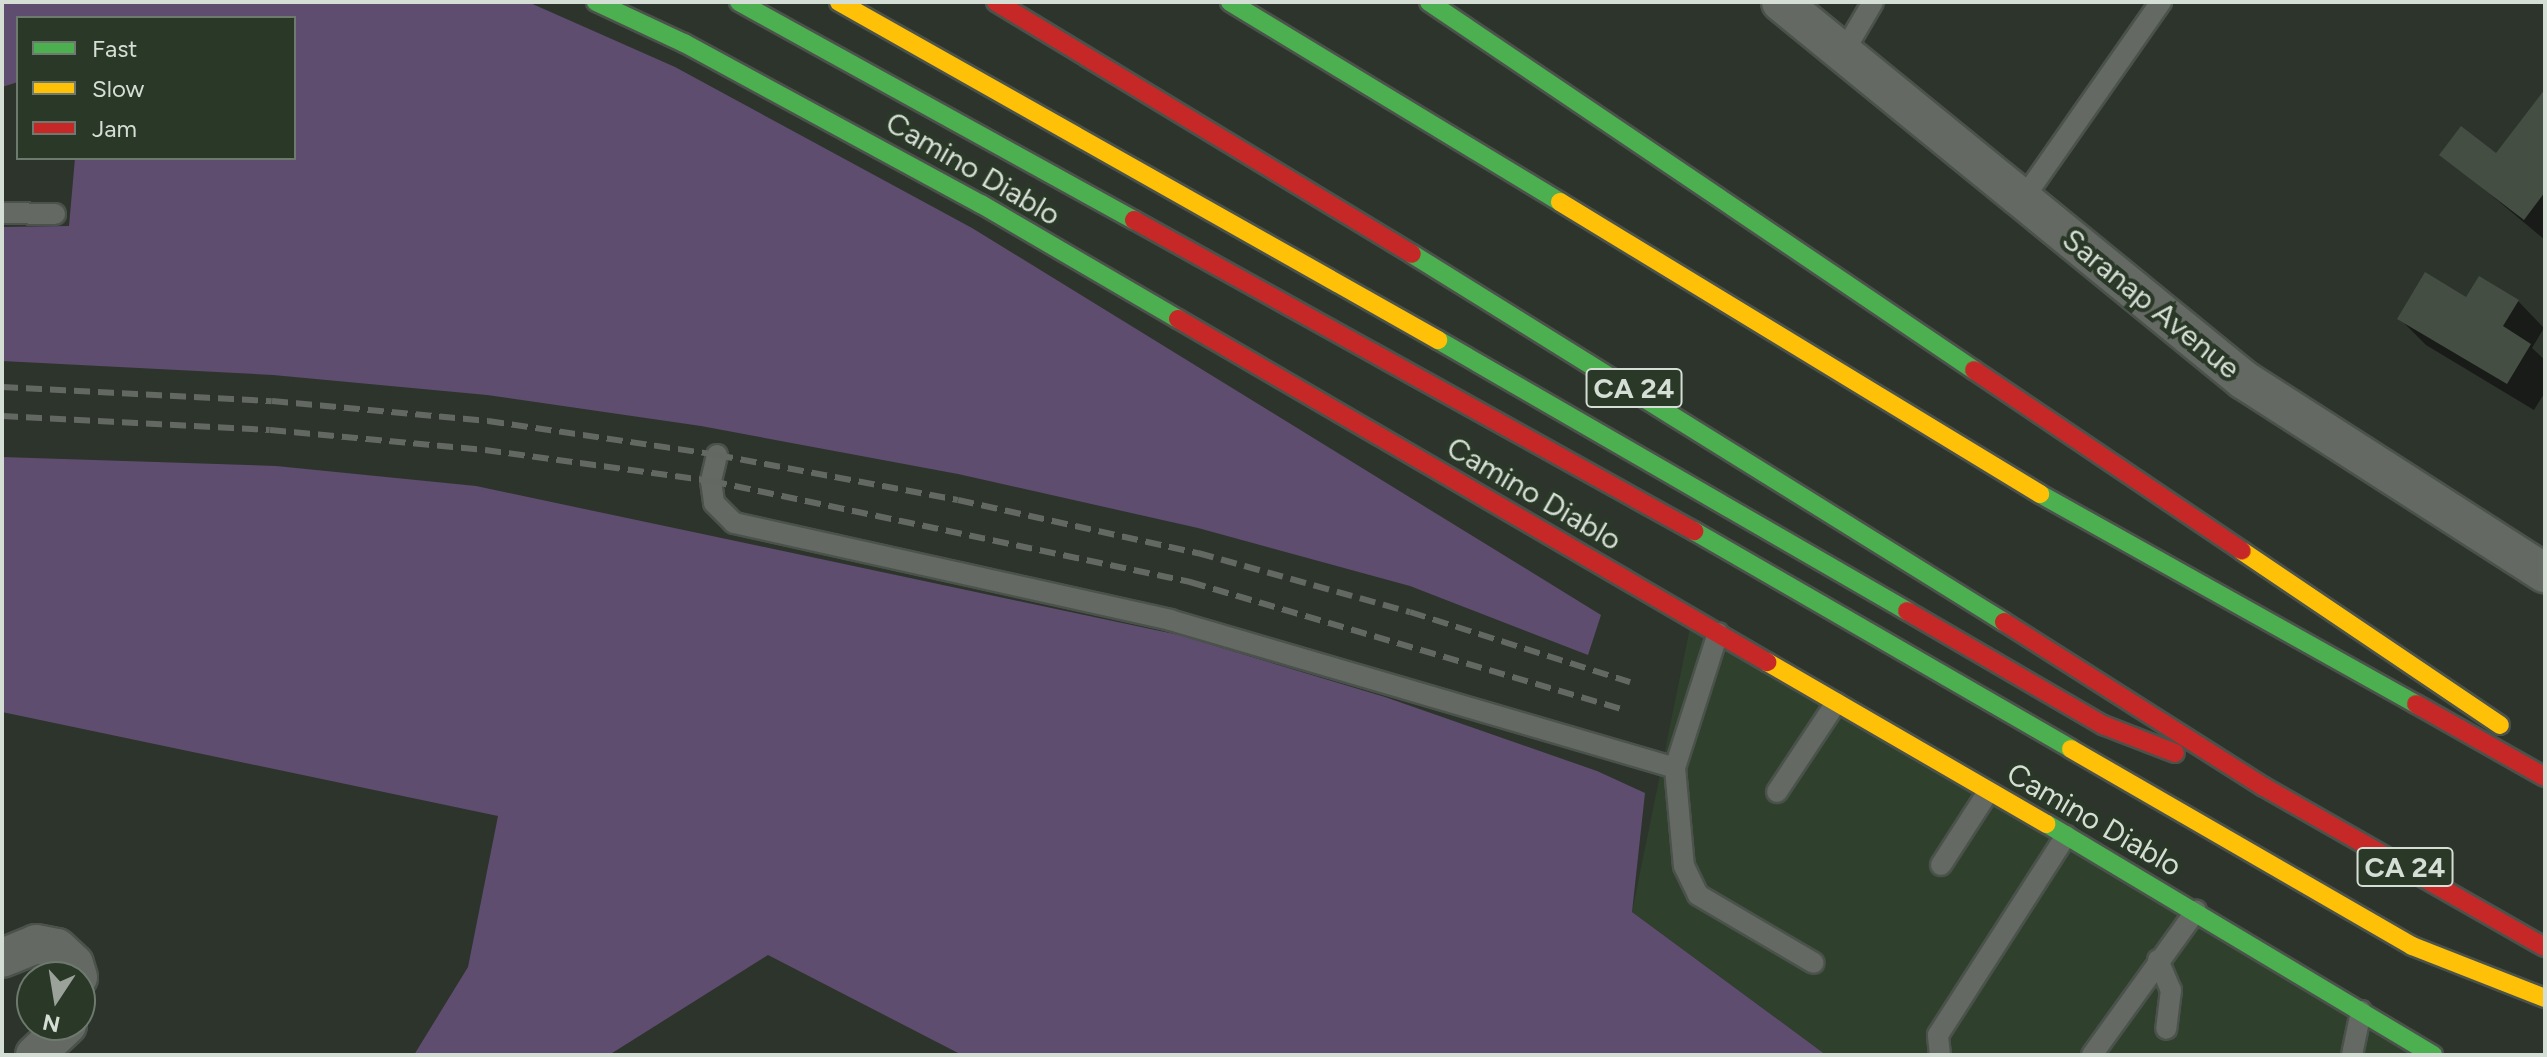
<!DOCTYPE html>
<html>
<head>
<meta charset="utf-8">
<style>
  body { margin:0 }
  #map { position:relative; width:2547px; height:1057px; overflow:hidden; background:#2d342c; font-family:Figtree,sans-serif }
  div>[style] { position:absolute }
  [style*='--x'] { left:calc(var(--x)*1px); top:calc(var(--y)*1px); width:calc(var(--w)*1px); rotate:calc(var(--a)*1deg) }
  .built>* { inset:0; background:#2f402d }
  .green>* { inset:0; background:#5e4d6f }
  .shadow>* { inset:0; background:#0007 }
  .building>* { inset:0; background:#444e43 }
  .roads { filter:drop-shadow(2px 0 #4b524b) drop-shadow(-2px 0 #4b524b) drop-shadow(0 2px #4b524b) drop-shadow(0 -2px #4b524b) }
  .lane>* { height:20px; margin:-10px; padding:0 10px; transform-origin:10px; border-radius:10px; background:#646a63 }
  .street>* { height:38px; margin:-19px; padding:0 19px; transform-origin:19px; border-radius:19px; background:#646a63 }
  .fast>* { height:18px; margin:-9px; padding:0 9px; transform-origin:9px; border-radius:9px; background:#4caf50 }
  .slow>* { height:18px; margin:-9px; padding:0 9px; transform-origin:9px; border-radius:9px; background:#ffc107 }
  .jam>* { height:18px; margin:-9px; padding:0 9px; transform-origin:9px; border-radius:9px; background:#c62828 }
  .rail>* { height:6px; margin-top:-3px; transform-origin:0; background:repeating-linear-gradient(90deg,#636962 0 16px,transparent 0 24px) }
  span { translate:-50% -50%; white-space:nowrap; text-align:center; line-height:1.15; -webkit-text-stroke:8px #2a3828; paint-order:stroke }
  .shield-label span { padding:2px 6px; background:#2a3828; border:2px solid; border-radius:6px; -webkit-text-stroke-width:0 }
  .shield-label { font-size:28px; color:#d5ded4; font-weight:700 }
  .street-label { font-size:30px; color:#d5ded4 }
  .frame { position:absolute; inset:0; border:4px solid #d5ded4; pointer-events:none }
  .legend { position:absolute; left:16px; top:16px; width:280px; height:144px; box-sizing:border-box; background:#2a3828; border:2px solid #6e7a6d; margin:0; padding:10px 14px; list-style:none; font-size:24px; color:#d5ded4 }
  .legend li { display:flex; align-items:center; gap:16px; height:40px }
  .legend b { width:40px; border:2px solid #6e7a6d }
  .north { position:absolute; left:16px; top:961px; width:80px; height:80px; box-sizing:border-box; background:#2a3828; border:2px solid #6e7a6d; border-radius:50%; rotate:192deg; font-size:22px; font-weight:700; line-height:32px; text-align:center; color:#d5ded4 }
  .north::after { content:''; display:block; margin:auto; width:28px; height:36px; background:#9aa299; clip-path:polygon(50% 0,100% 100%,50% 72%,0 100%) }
</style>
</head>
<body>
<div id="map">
  <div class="built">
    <div style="clip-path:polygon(1692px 618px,2433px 1055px,1826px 1055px,1632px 912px)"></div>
  </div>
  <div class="green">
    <div style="clip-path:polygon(2px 2px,528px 2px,675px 67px,972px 228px,1601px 615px,1588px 655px,1410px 586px,1198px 528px,958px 474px,701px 426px,487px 395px,273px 375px,2px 361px,2px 227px,69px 226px,75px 158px,294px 158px,294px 18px,18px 18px,18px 82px,2px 87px)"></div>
    <div style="clip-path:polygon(2px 457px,276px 466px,476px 486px,1179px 635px,1385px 697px,1597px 771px,1645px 793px,1632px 912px,1826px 1055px,962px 1055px,768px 955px,609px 1055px,414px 1055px,468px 967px,498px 816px,2px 712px)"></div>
  </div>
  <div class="shadow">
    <div style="clip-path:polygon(2545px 92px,2545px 240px,2442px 154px,2496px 156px)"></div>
    <div style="clip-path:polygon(2467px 300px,2518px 301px,2544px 328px,2532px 348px,2545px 360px,2545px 392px,2534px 410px,2426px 345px,2400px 319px)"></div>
  </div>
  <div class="building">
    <div style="clip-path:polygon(2545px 89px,2545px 192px,2524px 220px,2439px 155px,2461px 126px,2496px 153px)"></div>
    <div style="clip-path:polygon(2425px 272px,2466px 297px,2479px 276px,2519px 300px,2503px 326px,2531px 344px,2507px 384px,2397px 319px)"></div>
  </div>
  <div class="roads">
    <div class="lane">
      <div style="--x:1843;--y:53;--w:59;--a:-59.5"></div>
      <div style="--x:2023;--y:199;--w:241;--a:-55"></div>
      <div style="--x:2;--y:213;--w:53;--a:1.1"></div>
      <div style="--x:717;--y:455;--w:27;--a:103"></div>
      <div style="--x:711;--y:481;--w:22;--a:82"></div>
      <div style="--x:714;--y:503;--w:28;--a:45"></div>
      <div style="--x:734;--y:523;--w:447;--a:12.5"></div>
      <div style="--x:1170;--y:620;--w:526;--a:16.33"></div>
      <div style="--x:1718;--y:633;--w:142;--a:107.7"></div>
      <div style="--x:1675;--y:768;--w:98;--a:84.8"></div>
      <div style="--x:1684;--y:866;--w:32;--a:64"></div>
      <div style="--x:1698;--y:895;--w:134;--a:30.4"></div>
      <div style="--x:1777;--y:792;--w:107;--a:-56.5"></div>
      <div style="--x:1941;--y:865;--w:87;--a:-57.2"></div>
      <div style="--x:2158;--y:960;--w:33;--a:67"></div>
      <div style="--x:2171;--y:990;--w:39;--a:97"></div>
      <div style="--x:1940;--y:1055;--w:20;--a:-96"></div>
      <div style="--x:1938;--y:1035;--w:237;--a:-57.3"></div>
      <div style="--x:2092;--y:1055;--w:178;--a:-54.2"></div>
      <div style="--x:2352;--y:1055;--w:45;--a:-78.4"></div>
    </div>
    <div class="street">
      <div style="--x:1781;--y:2;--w:598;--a:39.23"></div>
      <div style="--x:2244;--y:380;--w:358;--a:32.7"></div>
      <div style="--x:2;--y:958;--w:37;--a:-22"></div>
      <div style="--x:36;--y:944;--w:21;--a:11"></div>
      <div style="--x:57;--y:948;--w:23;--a:43"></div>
      <div style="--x:74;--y:964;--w:14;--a:73"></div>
      <div style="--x:35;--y:1055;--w:44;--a:-43.2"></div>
    </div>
    <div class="fast">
      <div style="--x:596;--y:2;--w:97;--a:25"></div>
      <div style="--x:684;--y:43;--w:338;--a:28.5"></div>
      <div style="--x:981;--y:204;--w:228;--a:30.3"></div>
      <div style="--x:739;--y:2;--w:451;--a:28.9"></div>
      <div style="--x:1230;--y:2;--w:386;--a:31.2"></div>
      <div style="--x:1429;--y:2;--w:658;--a:34.03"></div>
      <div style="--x:1412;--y:254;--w:697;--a:31.87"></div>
      <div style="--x:1438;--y:340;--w:542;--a:30.02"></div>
      <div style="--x:2040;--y:494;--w:431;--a:29.2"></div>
      <div style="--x:1694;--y:531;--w:435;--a:30"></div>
      <div style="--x:2047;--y:824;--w:450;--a:30.9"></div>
    </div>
    <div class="slow">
      <div style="--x:839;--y:2;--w:688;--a:29.43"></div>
      <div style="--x:1560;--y:202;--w:562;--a:31.31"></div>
      <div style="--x:2242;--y:551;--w:311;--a:34"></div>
      <div style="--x:1767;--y:662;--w:323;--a:30.1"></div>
      <div style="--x:2071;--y:749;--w:394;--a:30"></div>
      <div style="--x:2412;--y:946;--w:143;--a:21.4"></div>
    </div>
    <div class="jam">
      <div style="--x:996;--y:2;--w:486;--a:31.2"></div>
      <div style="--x:1134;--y:220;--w:641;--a:29.05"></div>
      <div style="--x:1178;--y:319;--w:682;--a:30.21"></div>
      <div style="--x:1974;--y:370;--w:323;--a:34"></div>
      <div style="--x:1907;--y:611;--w:227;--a:30.2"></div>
      <div style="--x:2103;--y:725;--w:77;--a:21.3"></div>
      <div style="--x:2004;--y:622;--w:308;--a:32.4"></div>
      <div style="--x:2264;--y:787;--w:323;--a:29.7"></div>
      <div style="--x:2416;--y:704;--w:148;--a:29.5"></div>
    </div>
  </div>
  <div class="rail">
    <div style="--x:2;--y:387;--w:270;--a:3"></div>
    <div style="--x:272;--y:401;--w:217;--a:5.3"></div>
    <div style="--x:488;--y:421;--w:232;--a:8.4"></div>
    <div style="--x:717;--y:455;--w:245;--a:10.6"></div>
    <div style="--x:958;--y:500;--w:246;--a:12.5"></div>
    <div style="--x:1198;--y:553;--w:220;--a:15.6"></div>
    <div style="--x:1410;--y:612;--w:231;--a:17.7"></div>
    <div style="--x:2;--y:416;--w:268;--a:3"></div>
    <div style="--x:270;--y:430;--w:216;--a:5.3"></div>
    <div style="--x:485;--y:450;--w:228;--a:7.8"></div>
    <div style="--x:711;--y:481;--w:490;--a:11.9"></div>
    <div style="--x:1190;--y:582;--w:450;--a:16.4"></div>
  </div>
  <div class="shield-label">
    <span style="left:1634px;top:388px">CA 24</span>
    <span style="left:2405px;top:867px">CA 24</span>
  </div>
  <div class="street-label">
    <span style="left:973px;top:169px;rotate:30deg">Camino Diablo</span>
    <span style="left:2151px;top:304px;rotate:39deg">Saranap Avenue</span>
    <span style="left:1534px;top:494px;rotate:30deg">Camino Diablo</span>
    <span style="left:2094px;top:820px;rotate:30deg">Camino Diablo</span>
  </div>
  <div class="frame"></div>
  <ul class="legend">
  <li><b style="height:10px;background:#4caf50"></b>Fast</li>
  <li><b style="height:10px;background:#ffc107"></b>Slow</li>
  <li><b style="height:10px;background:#c62828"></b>Jam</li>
  </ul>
  <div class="north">N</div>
</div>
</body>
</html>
